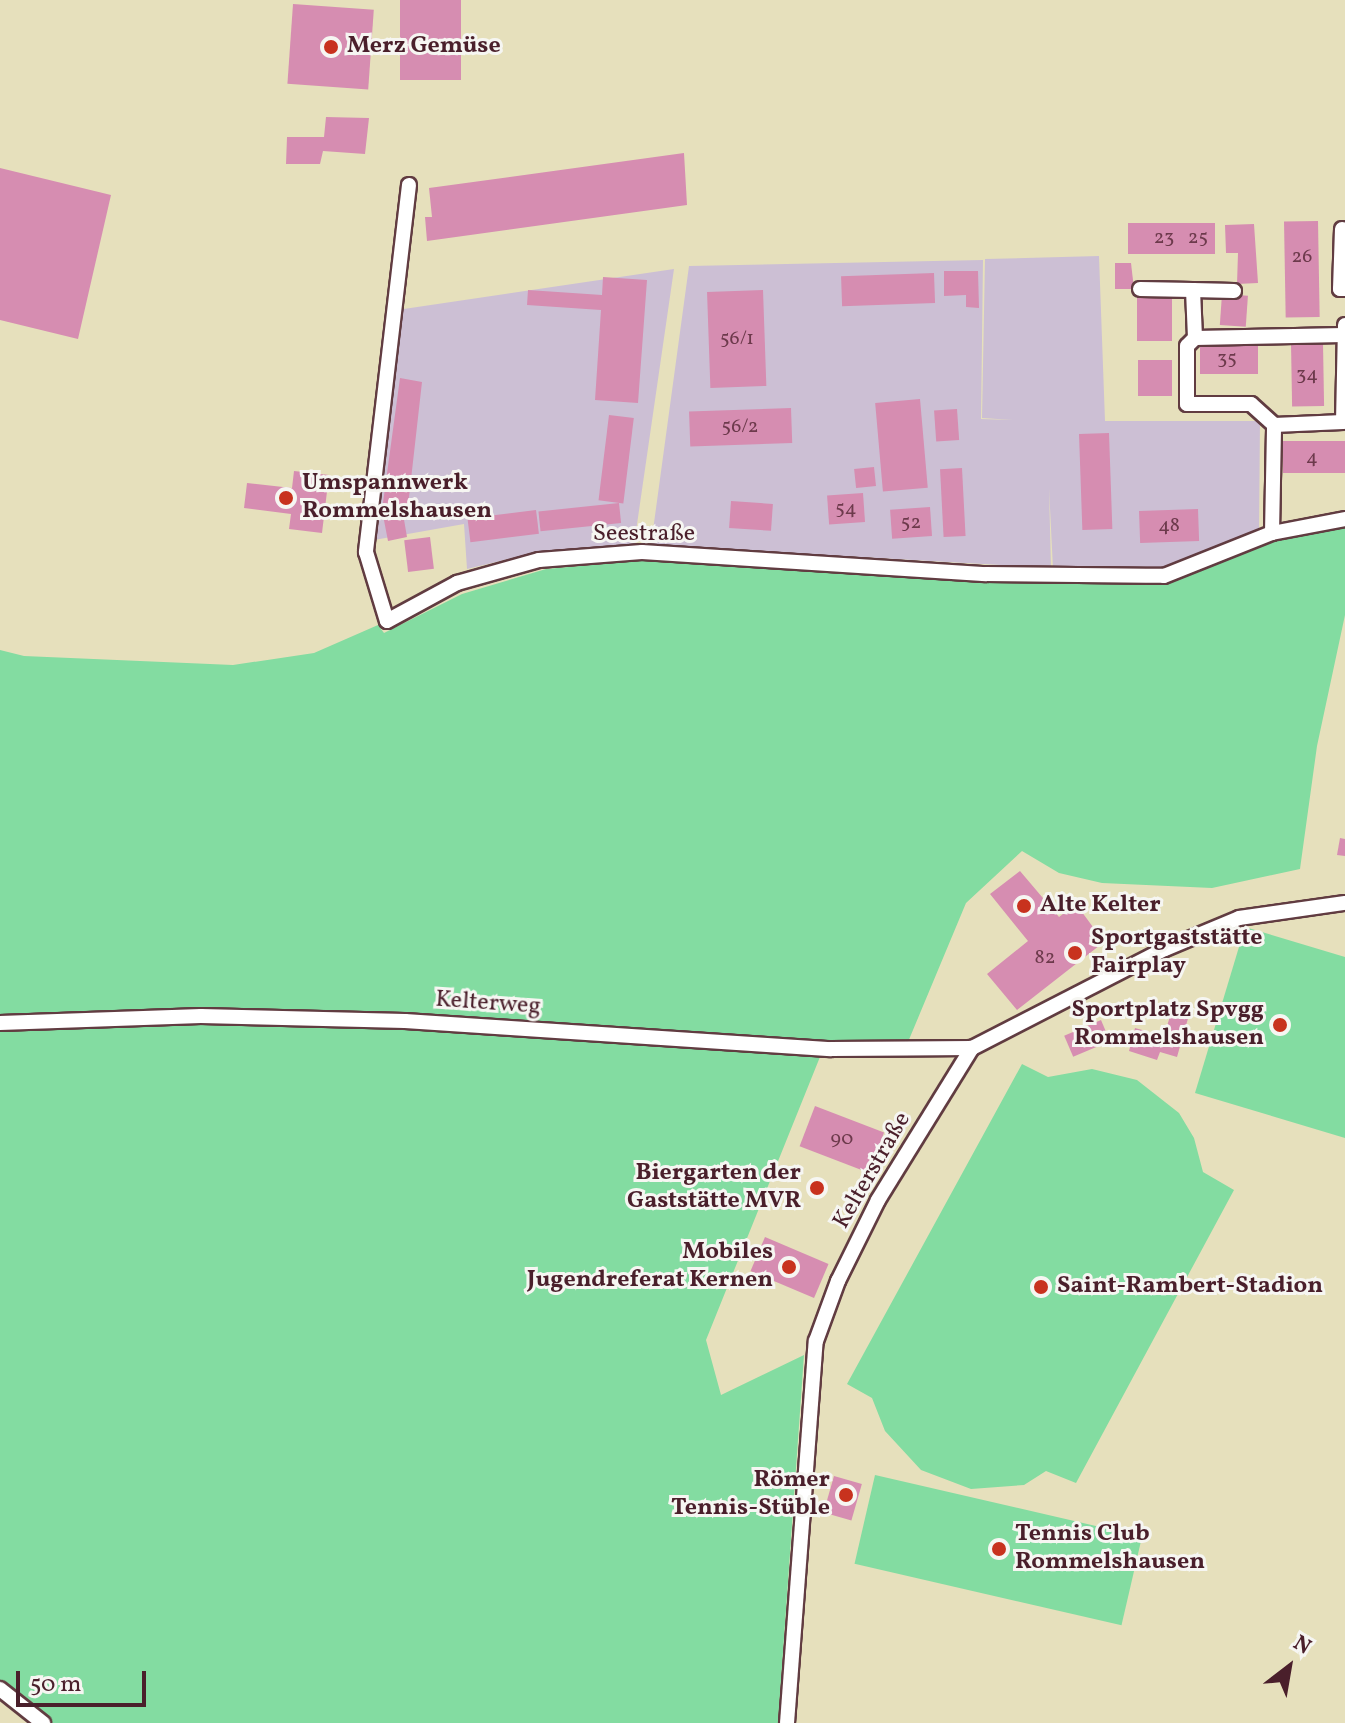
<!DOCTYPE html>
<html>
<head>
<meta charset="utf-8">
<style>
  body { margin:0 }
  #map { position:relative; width:1345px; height:1723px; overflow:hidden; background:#e6e0bc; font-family:Vollkorn,serif }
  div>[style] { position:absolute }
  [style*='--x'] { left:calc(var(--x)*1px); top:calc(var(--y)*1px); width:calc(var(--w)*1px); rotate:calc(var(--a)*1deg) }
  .industrial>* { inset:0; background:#ccbfd4 }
  .green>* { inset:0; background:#83dca1; transform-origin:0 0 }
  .building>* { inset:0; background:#d68db1; transform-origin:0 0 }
  .roads { filter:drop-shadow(2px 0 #613c41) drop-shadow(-2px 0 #613c41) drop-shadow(0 2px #613c41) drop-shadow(0 -2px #613c41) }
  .minor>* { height:14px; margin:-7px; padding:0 7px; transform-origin:7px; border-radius:7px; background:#fff }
  .dots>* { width:22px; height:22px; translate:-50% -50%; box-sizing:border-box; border:4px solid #f6f6f2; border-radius:50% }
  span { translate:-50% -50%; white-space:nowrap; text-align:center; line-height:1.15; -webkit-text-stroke:6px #f6f6f2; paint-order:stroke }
  .number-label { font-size:20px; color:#6d3a4c }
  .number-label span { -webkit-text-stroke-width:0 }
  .poi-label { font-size:24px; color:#4a1f2b; font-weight:700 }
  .left { translate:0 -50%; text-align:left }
  .right { translate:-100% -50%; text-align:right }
  .street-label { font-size:24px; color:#4a1f2b }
  .north { position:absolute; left:1249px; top:1627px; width:80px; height:80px; -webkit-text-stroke:6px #f6f6f2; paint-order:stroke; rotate:31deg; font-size:22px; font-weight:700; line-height:32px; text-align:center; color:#4a1f2b }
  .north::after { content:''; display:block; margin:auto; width:28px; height:36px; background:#4a1f2b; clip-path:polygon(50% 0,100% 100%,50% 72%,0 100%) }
  .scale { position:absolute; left:16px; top:1671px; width:130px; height:36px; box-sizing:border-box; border:4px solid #4a1f2b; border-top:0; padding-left:10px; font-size:24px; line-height:28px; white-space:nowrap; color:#4a1f2b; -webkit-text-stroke:6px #f6f6f2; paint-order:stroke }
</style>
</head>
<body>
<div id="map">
  <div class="industrial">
    <div style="clip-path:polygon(1099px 256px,1105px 421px,1260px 421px,1259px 533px,1165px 570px,1053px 569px,1049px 488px,1051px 568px,651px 545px,689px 266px,983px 260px,981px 419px,1013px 420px,982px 418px,985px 259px)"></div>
    <div style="clip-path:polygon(674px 269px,634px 545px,539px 552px,467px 569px,464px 524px,374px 540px,397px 310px)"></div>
  </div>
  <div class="green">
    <div style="clip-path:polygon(1345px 524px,1345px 615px,1317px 746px,1300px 869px,1212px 888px,1102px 883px,1059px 873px,1022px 851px,966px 903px,908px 1042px,826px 1042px,706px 1340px,721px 1395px,804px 1355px,778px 1723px,46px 1723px,0 1684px,0 650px,24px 656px,233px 665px,314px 653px,378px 625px,384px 633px,462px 594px,546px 569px,647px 560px,986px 578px,1164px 582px,1274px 541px)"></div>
    <div style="clip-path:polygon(1245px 927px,1345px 957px,1345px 1138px,1195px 1093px)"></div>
    <div style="clip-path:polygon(1022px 1064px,1048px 1077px,1092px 1069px,1137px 1080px,1179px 1113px,1194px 1138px,1203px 1172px,1234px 1190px,1076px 1483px,1046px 1471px,1024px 1485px,971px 1489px,921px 1470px,885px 1431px,872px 1398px,847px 1384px)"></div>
    <div style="left:875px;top:1475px;width:274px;height:91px;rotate:13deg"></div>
  </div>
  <div class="building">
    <div style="left:400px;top:0;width:61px;height:80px"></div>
    <div style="left:293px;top:4px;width:81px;height:80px;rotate:4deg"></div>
    <div style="clip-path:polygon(326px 117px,369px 118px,365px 154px,323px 151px,320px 164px,286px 164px,287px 137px,324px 137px)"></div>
    <div style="clip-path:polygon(684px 153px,687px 205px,427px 241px,425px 217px,432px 217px,429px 188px)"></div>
    <div style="clip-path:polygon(0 168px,111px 195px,78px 339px,0 320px)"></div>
    <div style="left:1318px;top:221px;width:96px;height:34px;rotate:89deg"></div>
    <div style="left:1128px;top:223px;width:87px;height:31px"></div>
    <div style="clip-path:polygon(1254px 224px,1258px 283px,1237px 284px,1238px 253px,1226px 253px,1225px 225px)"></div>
    <div style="clip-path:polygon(1115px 263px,1131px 263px,1134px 289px,1115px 289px)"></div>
    <div style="clip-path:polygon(944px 271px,978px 271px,979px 308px,966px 307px,966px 295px,944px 296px)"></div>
    <div style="left:934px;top:273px;width:30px;height:93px;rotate:88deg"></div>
    <div style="clip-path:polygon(603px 277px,647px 280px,638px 403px,595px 400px,601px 310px,527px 305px,528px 290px,602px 295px)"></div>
    <div style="left:763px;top:290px;width:96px;height:56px;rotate:88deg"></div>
    <div style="left:1137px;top:294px;width:35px;height:47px"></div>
    <div style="left:1222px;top:294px;width:26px;height:31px;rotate:4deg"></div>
    <div style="left:1258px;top:343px;width:31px;height:58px;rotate:90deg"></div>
    <div style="left:1323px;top:343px;width:63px;height:32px;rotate:89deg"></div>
    <div style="left:1138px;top:360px;width:34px;height:36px"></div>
    <div style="clip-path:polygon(400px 378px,422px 382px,408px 506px,402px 508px,407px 537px,388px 541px,382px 510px)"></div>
    <div style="left:920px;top:399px;width:89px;height:45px;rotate:85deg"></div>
    <div style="left:791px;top:408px;width:35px;height:102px;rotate:88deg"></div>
    <div style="left:957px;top:409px;width:31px;height:23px;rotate:86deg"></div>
    <div style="left:609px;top:415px;width:25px;height:86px;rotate:7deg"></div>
    <div style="left:1109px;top:433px;width:96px;height:30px;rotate:88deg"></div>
    <div style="left:1345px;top:441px;width:32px;height:62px;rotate:90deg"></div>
    <div style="left:874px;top:467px;width:19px;height:20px;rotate:84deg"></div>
    <div style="left:962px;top:468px;width:68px;height:22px;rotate:87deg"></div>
    <div style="clip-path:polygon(294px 471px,329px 475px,322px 533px,289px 529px,291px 514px,244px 508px,247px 483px,292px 488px)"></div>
    <div style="left:863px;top:493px;width:29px;height:36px;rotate:86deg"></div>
    <div style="left:731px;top:501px;width:42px;height:27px;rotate:4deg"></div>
    <div style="left:619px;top:503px;width:20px;height:81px;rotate:84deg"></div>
    <div style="left:930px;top:507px;width:29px;height:40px;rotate:86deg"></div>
    <div style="left:1198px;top:509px;width:32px;height:59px;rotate:88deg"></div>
    <div style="left:536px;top:510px;width:24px;height:69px;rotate:83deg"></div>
    <div style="left:430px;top:537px;width:32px;height:26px;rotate:83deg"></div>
    <div style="clip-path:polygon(1340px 838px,1345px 839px,1345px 856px,1337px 855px)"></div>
    <div style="clip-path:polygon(1020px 871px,1059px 917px,1076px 904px,1104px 942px,1017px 1010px,987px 974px,1028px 941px,990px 894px)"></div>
    <div style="clip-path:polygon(1174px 1003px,1191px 1008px,1177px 1057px,1160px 1052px,1157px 1060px,1129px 1051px,1135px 1028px,1164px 1036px)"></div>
    <div style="left:1101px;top:1020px;width:23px;height:40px;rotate:67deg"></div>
    <div style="left:815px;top:1106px;width:74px;height:43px;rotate:21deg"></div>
    <div style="left:765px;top:1237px;width:69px;height:37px;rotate:23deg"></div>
    <div style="left:834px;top:1476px;width:29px;height:38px;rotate:16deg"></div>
  </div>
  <div class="roads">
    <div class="minor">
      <div style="--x:409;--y:185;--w:370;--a:96.7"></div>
      <div style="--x:366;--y:552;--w:72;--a:73.1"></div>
      <div style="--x:387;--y:621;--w:80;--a:-28.5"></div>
      <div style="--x:457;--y:583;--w:85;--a:-15.7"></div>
      <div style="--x:539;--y:560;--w:103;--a:-4.4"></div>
      <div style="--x:642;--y:552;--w:345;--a:3.7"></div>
      <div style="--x:986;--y:574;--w:178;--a:0.6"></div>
      <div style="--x:1164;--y:576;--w:116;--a:-21.7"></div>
      <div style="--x:1272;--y:533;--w:74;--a:-10.9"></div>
      <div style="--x:1342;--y:229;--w:60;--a:91.9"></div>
      <div style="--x:1340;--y:289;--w:5;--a:0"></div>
      <div style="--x:1140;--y:289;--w:53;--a:1.1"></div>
      <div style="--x:1193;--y:290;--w:48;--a:87.6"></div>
      <div style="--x:1195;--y:338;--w:11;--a:135"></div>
      <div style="--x:1187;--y:346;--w:58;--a:90"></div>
      <div style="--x:1187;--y:404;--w:64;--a:0"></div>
      <div style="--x:1251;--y:404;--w:31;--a:42"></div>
      <div style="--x:1193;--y:290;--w:41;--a:1.4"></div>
      <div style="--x:1195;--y:338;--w:149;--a:-1.2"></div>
      <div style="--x:1272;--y:533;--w:108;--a:-88.9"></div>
      <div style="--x:1274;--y:425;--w:69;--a:-2.5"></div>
      <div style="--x:1343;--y:422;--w:97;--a:-88.8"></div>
      <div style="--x:0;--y:1023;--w:201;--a:-2"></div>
      <div style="--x:201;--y:1016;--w:204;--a:1.4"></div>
      <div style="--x:405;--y:1021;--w:427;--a:3.8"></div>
      <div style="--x:831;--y:1049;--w:141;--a:-0.4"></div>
      <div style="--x:0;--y:1689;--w:55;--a:38.3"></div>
      <div style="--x:787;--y:1723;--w:383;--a:-85.7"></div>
      <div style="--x:816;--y:1341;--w:64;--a:-69.9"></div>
      <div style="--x:838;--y:1281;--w:90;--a:-63.7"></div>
      <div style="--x:878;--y:1200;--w:179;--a:-58.3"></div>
      <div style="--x:972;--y:1048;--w:217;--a:-27.2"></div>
      <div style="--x:1165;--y:949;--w:80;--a:-22.7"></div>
      <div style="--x:1239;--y:918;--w:107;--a:-8.1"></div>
    </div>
  </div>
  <div class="dots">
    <div style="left:331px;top:47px;background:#c8321e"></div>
    <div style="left:286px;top:498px;background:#c8321e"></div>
    <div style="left:1024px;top:906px;background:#c8321e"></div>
    <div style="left:1075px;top:953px;background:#c8321e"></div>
    <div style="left:1280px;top:1025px;background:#c8321e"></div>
    <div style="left:817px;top:1188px;background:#c8321e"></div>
    <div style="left:789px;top:1267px;background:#c8321e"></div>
    <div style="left:1041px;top:1287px;background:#c8321e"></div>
    <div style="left:846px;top:1495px;background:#c8321e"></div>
    <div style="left:999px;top:1549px;background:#c8321e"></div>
  </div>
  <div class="number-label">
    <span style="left:1164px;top:238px">23</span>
    <span style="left:1198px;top:238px">25</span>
    <span style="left:1302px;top:257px">26</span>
    <span style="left:737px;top:339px">56/1</span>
    <span style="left:1227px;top:359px">35</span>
    <span style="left:1307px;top:375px">34</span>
    <span style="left:740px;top:427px">56/2</span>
    <span style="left:1312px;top:458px">4</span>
    <span style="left:846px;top:509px">54</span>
    <span style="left:911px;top:523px">52</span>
    <span style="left:1169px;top:526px">48</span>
    <span style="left:1045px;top:958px">82</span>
    <span style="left:842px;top:1139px">90</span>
  </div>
  <div class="poi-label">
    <span class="left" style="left:347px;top:47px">Merz Gemüse</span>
    <span class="left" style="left:302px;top:498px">Umspannwerk<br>Rommelshausen</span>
    <span class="left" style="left:1040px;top:906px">Alte Kelter</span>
    <span class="left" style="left:1091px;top:953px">Sportgaststätte<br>Fairplay</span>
    <span class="right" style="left:1264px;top:1025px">Sportplatz Spvgg<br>Rommelshausen</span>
    <span class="right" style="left:801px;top:1188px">Biergarten der<br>Gaststätte MVR</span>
    <span class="right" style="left:773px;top:1267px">Mobiles<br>Jugendreferat Kernen</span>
    <span class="left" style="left:1057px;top:1287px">Saint-Rambert-Stadion</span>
    <span class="right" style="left:830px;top:1495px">Römer<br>Tennis-Stüble</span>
    <span class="left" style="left:1015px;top:1549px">Tennis Club<br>Rommelshausen</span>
  </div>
  <div class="street-label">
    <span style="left:644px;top:535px">Seestraße</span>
    <span style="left:488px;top:1004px;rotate:4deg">Kelterweg</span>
    <span style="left:873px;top:1171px;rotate:-60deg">Kelterstraße</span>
  </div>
  <div class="north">N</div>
  <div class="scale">50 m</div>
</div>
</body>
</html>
